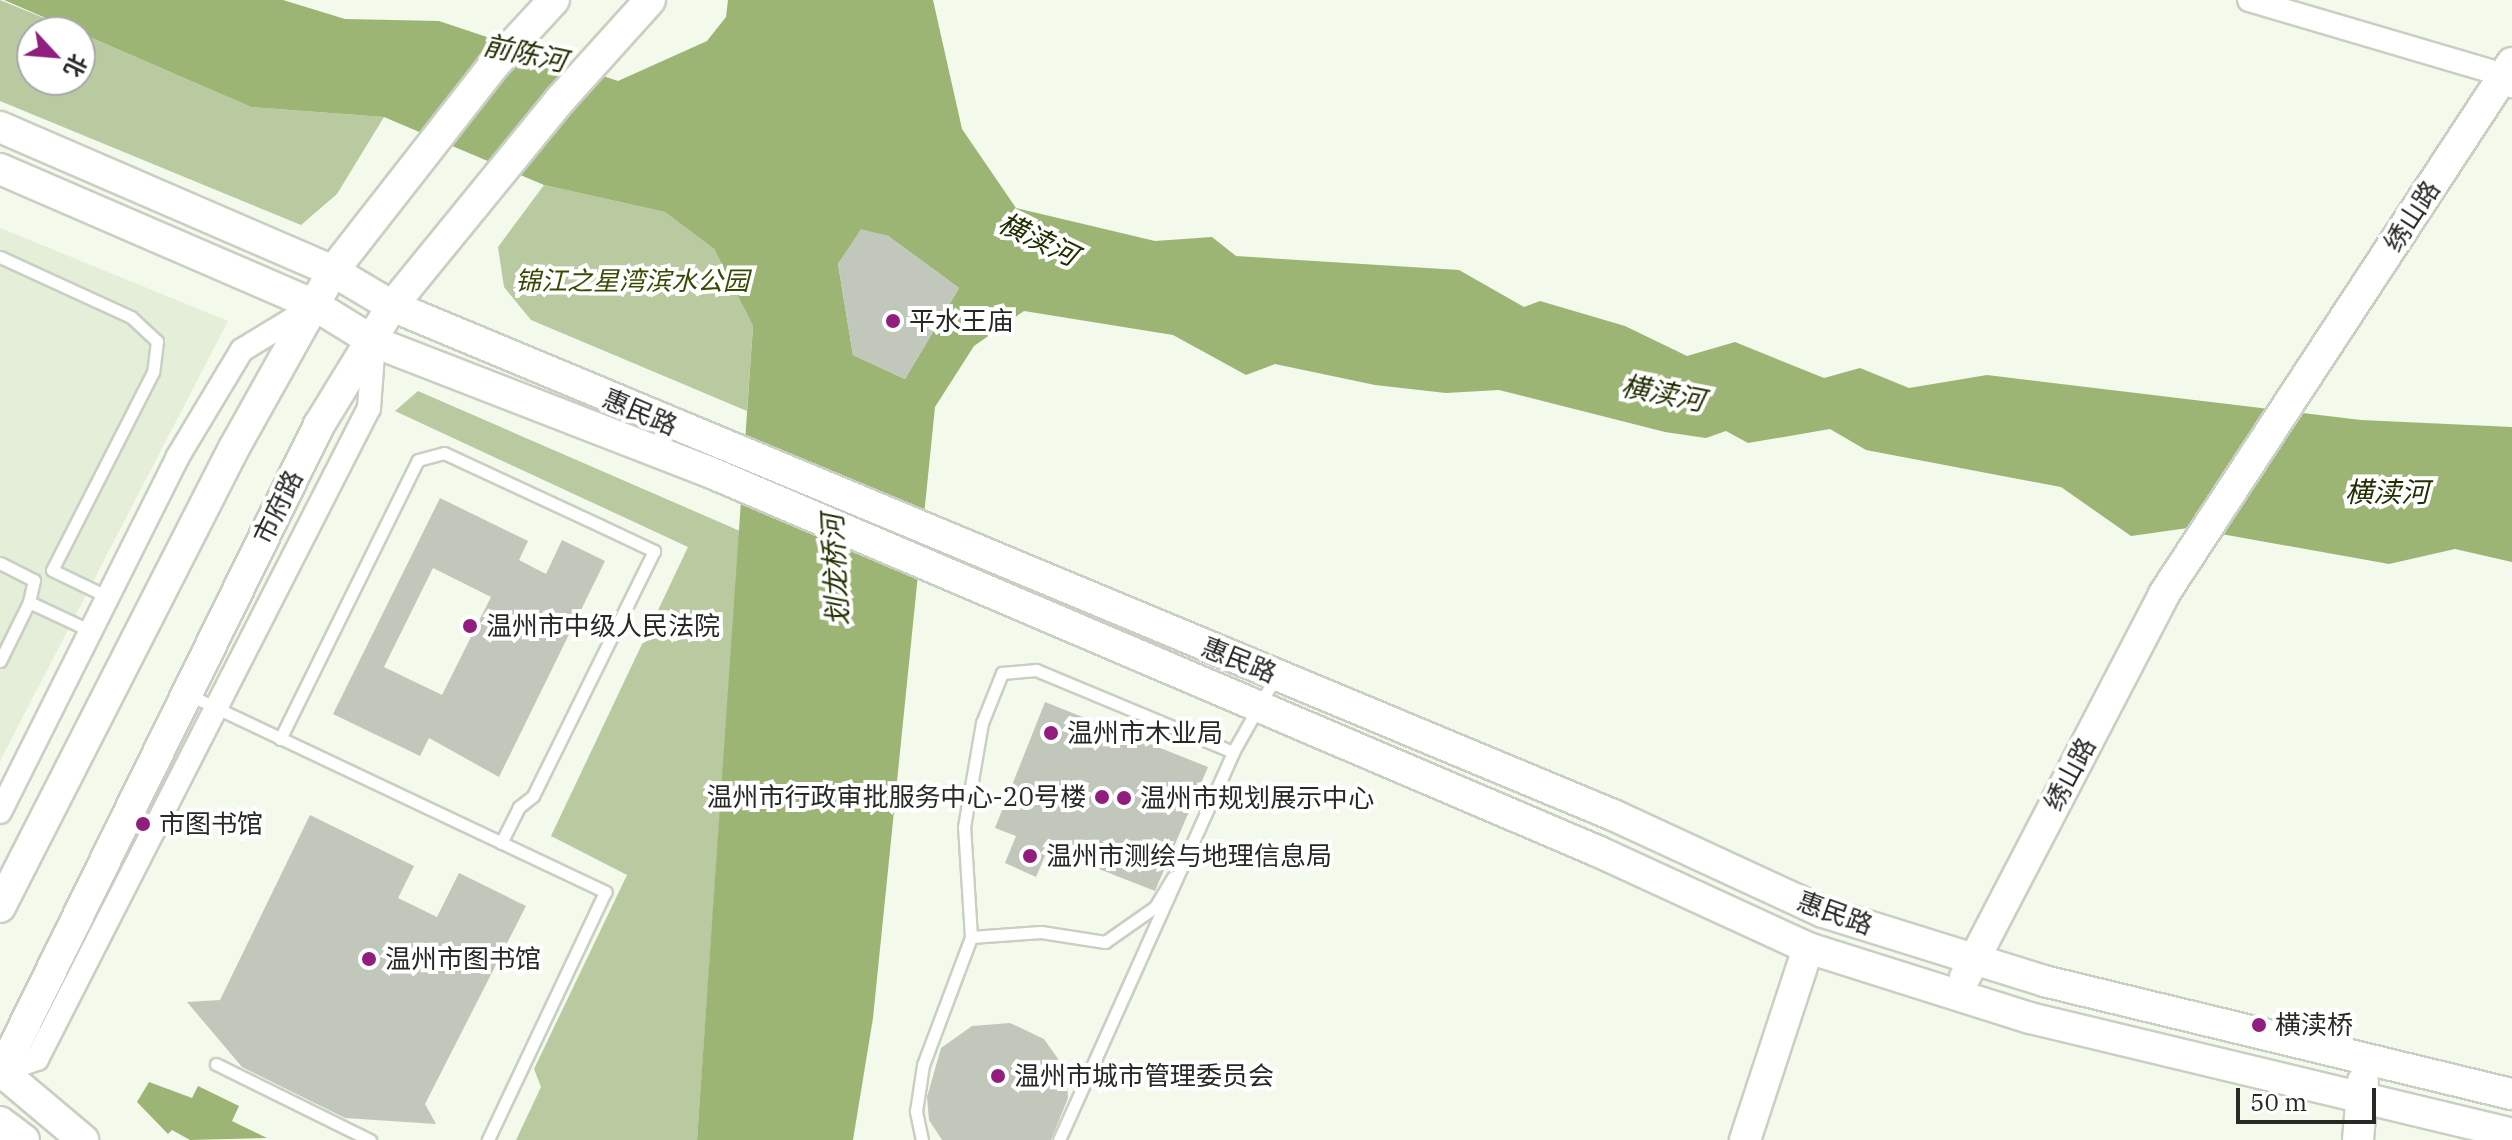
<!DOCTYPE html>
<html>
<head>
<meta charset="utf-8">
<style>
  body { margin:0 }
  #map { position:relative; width:2512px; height:1140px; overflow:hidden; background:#f3f9eb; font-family:"IBM Plex Serif","Noto Sans SC",serif }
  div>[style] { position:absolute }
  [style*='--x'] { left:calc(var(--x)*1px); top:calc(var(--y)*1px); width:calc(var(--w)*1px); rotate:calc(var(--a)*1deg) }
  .built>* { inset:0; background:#e5eed9 }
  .green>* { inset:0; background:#b9caa1 }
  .water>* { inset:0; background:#9cb575 }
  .building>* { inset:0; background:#c1c7ba }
  .roads { filter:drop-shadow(2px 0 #c9cfc2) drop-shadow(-2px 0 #c9cfc2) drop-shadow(0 2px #c9cfc2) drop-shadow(0 -2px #c9cfc2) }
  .lane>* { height:11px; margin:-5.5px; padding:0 5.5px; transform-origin:5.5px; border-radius:5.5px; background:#fff }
  .street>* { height:22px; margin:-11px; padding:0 11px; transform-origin:11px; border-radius:11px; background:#fff }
  .secondary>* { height:30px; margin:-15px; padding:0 15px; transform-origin:15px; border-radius:15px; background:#fff }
  .dots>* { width:22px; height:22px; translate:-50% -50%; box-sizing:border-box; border:4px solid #fff; border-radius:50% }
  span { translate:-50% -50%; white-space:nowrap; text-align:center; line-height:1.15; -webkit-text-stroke:8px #fff; paint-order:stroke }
  .street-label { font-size:26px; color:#262924 }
  .park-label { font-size:26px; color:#364b00; font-style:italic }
  .poi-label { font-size:26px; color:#262924 }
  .left { translate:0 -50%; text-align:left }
  .right { translate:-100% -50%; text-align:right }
  .water-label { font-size:28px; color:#213000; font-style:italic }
  .north { position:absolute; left:16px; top:16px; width:80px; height:80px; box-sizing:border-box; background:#fff; border:2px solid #a8a9a7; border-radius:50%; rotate:116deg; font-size:22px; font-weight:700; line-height:32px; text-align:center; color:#262924 }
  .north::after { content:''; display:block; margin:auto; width:28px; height:36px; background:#911e7e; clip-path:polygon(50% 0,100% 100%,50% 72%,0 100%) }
  .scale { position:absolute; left:2236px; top:1088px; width:140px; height:36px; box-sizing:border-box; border:4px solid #262924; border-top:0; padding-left:10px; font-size:24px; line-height:28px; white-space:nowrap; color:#262924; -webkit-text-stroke:6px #fff; paint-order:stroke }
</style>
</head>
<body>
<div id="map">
  <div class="built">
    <div style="clip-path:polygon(0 228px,228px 321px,0 761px)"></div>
  </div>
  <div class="green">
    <div style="clip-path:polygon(0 0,78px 32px,32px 32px,32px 80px,80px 80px,80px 33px,251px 107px,384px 117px,337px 194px,301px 225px,0 101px)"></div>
    <div style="clip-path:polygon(544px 185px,665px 212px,714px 249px,753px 326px,747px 411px,531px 320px,504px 287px,498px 247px)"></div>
    <div style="clip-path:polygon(418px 391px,740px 531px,697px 1140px,516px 1140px,541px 1087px,534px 1069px,627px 875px,551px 836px,688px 547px,395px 411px)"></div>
  </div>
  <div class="water">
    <div style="clip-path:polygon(evenodd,4px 0,283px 0,345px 19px,439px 21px,618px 81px,707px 41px,726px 17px,728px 0,933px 0,962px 129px,1016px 208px,1155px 241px,1212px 237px,1236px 256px,1459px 270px,1524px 307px,1540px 301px,1625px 326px,1687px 356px,1735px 342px,1824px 378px,1860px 368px,1909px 388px,1987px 375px,2361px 420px,2512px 427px,2512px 562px,2455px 549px,2389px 564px,2188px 528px,2131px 536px,2061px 487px,1866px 450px,1830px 429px,1748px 443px,1726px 431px,1706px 438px,1665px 432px,1499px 390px,1446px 393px,1375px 385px,1275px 364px,1246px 375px,1173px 335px,1024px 311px,974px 346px,935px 407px,873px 1018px,853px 1140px,697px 1140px,753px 326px,714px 249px,665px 212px,544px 185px,384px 117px,251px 107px,4px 0,861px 230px,888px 236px,959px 288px,905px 379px,853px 355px,838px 264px,861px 230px)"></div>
    <div style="clip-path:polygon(149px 1082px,192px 1098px,198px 1086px,239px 1106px,232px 1121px,267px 1138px,190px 1140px,172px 1130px,168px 1134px,137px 1102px)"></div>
  </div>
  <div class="building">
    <div style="clip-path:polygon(861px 229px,888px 236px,959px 288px,905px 379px,853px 355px,838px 264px)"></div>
    <div style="clip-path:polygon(evenodd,440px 498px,528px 541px,519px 560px,546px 574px,562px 540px,605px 561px,499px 777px,429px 738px,420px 756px,333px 714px,440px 498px,433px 568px,491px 597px,442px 695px,384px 667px,433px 568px)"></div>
    <div style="clip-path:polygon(1045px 702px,1208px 767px,1155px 891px,1048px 849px,1036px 877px,1005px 863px,1016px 836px,995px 828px)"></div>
    <div style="clip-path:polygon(310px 815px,414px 866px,398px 898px,437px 917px,459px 873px,526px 906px,425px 1104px,436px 1124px,345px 1118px,242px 1067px,187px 1002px,220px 1000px)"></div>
    <div style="clip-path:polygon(1010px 1023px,1044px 1039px,1066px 1070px,1068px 1098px,1051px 1140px,942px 1140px,929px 1120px,927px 1097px,941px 1048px,972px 1026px)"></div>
  </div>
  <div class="roads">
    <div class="lane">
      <div style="--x:0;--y:257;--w:144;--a:24.6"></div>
      <div style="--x:131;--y:317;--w:35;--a:43"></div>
      <div style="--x:157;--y:341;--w:31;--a:97"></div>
      <div style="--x:153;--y:372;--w:222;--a:117"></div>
      <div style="--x:52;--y:570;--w:60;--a:25.7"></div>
      <div style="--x:0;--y:563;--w:38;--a:27"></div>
      <div style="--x:34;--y:580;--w:23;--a:103"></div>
      <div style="--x:0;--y:661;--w:66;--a:-63.8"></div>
      <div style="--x:29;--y:602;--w:66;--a:25"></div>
      <div style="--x:187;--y:694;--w:463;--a:25.3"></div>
      <div style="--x:605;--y:892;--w:274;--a:115.3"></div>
      <div style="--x:280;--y:739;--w:311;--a:-63.7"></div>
      <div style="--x:418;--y:460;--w:27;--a:-15"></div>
      <div style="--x:444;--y:453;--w:171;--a:24.9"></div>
      <div style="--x:599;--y:525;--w:61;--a:25.3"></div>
      <div style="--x:654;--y:551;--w:273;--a:116.3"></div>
      <div style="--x:533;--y:796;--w:18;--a:142"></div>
      <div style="--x:519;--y:807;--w:40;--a:116.6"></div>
      <div style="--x:971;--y:937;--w:110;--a:-93.6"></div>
      <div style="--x:964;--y:827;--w:106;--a:-80.2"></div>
      <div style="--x:982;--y:723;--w:54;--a:-68.2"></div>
      <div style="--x:1002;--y:673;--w:34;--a:-5"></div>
      <div style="--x:1036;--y:670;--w:213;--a:22.6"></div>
      <div style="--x:216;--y:1064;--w:172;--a:26.3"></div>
      <div style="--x:922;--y:1140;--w:30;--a:-102"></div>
      <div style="--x:916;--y:1111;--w:47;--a:-81.3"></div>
      <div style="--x:923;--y:1065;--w:137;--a:-69.4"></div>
      <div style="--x:971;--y:937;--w:70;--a:-4.1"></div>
      <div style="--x:1041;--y:932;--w:65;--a:8.9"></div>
      <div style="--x:1105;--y:942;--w:61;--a:-35"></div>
      <div style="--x:1155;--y:907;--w:35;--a:-59"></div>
      <div style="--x:1059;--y:1140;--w:425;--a:-65.8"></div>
      <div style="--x:1233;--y:752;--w:87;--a:-60.5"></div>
    </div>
    <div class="street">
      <div style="--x:2249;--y:0;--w:266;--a:16.4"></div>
      <div style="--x:2504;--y:75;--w:14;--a:54"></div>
      <div style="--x:0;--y:812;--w:396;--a:-63.4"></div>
      <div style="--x:177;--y:458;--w:126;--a:-59"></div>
      <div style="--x:242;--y:350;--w:81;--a:-31.3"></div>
      <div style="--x:2;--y:1071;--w:37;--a:-19"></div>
      <div style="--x:37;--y:1059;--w:731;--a:-62.98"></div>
      <div style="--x:369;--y:408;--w:66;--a:-85.7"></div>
    </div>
    <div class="secondary">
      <div style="--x:0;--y:127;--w:363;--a:23.4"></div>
      <div style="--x:333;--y:271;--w:69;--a:30.7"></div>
      <div style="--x:392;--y:306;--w:1323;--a:22.63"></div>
      <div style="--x:1613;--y:815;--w:231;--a:24.8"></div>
      <div style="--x:1823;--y:912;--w:232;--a:17.3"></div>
      <div style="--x:2044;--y:981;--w:481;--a:13.6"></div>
      <div style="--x:0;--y:169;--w:344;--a:23.4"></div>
      <div style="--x:316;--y:306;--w:68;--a:31.8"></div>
      <div style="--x:374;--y:342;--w:357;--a:21.2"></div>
      <div style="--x:707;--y:471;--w:968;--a:23.12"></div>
      <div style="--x:1597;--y:851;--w:232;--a:24.7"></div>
      <div style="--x:1808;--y:948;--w:233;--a:17.5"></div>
      <div style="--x:2030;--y:1018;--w:496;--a:13.5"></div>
      <div style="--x:0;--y:907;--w:515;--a:-62.99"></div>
      <div style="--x:234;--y:448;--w:203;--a:-60.8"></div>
      <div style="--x:333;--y:271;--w:260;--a:-52"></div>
      <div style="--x:493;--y:66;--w:90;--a:-47.3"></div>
      <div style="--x:1965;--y:977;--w:432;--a:-62.5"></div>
      <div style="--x:2164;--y:594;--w:635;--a:-56.76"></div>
      <div style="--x:0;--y:1070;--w:109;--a:40.1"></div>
      <div style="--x:0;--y:1075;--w:724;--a:-63.86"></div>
      <div style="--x:319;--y:425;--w:140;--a:-58.5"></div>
      <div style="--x:392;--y:306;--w:267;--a:-50.8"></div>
      <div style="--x:561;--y:99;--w:133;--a:-48"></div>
      <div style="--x:0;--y:1122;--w:30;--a:37"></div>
      <div style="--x:1745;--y:1140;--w:202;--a:-71.8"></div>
      <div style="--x:2358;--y:1140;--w:59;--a:-85.2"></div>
    </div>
  </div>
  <div class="dots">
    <div style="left:893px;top:321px;background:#911e7e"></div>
    <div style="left:470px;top:626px;background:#911e7e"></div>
    <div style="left:1051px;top:733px;background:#911e7e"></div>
    <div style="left:1102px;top:797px;background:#911e7e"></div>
    <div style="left:1124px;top:798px;background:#911e7e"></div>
    <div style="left:143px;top:824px;background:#911e7e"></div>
    <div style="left:1030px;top:856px;background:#911e7e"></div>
    <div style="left:369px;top:959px;background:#911e7e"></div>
    <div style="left:2259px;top:1025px;background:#911e7e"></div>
    <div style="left:998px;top:1076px;background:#911e7e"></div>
  </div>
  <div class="street-label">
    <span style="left:2412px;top:216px;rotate:-57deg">绣山路</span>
    <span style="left:640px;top:412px;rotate:23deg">惠民路</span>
    <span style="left:278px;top:507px;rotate:-64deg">市府路</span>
    <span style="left:1239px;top:660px;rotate:22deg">惠民路</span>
    <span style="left:2070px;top:774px;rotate:-62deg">绣山路</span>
    <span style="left:1835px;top:913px;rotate:20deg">惠民路</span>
  </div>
  <div class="park-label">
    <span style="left:632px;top:281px">锦江之星湾滨水公园</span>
  </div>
  <div class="poi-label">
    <span class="left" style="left:909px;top:321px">平水王庙</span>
    <span class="left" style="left:486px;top:626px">温州市中级人民法院</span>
    <span class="left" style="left:1067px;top:733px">温州市木业局</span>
    <span class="right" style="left:1086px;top:797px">温州市行政审批服务中心-20号楼</span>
    <span class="left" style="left:1140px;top:798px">温州市规划展示中心</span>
    <span class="left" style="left:159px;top:824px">市图书馆</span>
    <span class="left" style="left:1046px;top:856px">温州市测绘与地理信息局</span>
    <span class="left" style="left:385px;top:959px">温州市图书馆</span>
    <span class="left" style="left:2275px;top:1025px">横渎桥</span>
    <span class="left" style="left:1014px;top:1076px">温州市城市管理委员会</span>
  </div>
  <div class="water-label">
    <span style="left:525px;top:53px;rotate:12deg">前陈河</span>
    <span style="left:1038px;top:239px;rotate:26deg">横渎河</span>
    <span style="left:1663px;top:393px;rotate:11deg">横渎河</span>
    <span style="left:2387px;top:492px">横渎河</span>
    <span style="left:835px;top:570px;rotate:-93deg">划龙桥河</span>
  </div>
  <div class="north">北</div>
  <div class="scale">50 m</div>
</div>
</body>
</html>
